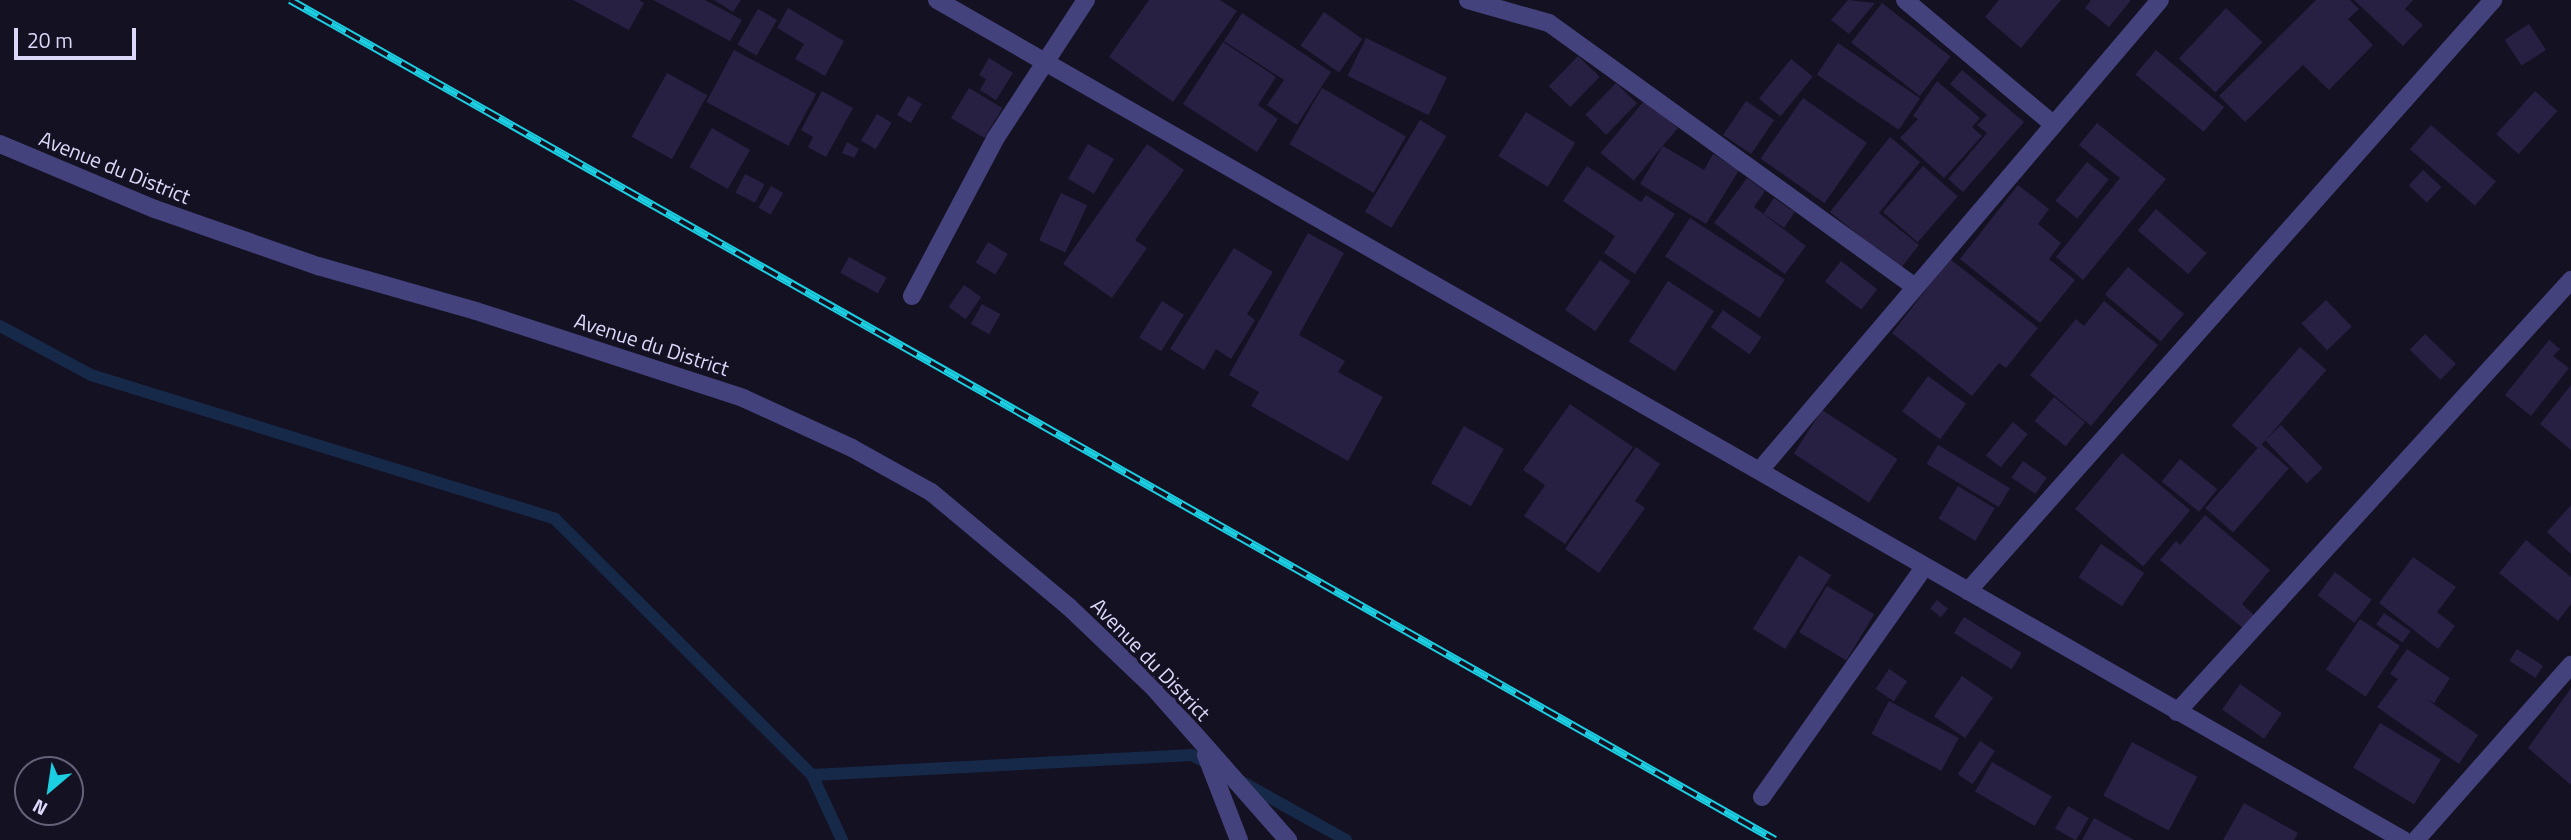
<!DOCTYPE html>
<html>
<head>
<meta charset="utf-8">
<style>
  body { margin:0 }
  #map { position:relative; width:2571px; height:840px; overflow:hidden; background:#141123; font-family:"Titillium Web",sans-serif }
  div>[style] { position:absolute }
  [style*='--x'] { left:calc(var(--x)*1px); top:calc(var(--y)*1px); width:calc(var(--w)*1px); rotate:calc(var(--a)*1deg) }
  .stream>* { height:12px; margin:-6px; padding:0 6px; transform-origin:6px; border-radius:6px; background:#162948 }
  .building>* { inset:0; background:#272042; transform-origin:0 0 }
  .minor>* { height:18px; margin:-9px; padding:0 9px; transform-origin:9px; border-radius:9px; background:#44427c }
  .rail>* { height:8px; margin-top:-4px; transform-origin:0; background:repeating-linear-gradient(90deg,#141123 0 16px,#1ccee2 0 32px); box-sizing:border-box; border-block:2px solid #1ccee2 }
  span { translate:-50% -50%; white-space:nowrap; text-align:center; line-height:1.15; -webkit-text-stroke:7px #141123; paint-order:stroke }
  .street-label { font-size:21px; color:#dcd8fa }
  .north { position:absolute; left:14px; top:756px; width:70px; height:70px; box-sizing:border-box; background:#141123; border:2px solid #646179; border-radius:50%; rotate:209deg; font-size:19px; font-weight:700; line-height:28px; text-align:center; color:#dcd8fa }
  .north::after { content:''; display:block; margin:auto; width:24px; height:32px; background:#1ccee2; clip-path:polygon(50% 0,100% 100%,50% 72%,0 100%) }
  .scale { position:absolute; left:14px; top:28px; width:122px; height:32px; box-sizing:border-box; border:4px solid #dcd8fa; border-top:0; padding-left:9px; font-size:21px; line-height:24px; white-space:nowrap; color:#dcd8fa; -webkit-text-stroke:5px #141123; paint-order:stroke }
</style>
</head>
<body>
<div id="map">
  <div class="stream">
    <div style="--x:0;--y:326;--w:103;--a:28.3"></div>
    <div style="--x:91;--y:375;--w:486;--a:17.2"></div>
    <div style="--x:555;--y:519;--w:363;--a:44.9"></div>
    <div style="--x:812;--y:775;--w:72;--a:65.2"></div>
    <div style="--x:812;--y:775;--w:381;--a:-3"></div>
    <div style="--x:1192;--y:755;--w:21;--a:28"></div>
    <div style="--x:1242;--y:782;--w:119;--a:29.1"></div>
  </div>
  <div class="building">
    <div style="clip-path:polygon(573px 0,639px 0,644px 3px,629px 30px)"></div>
    <div style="clip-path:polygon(653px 0,705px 0,742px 20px,730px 41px)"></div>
    <div style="clip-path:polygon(714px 0,741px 0,733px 12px)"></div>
    <div style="clip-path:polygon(1149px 0,1220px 0,1237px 11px,1173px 102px,1109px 57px)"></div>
    <div style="clip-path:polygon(1848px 0,1875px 3px,1849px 34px,1831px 20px)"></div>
    <div style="clip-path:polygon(1999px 0,2061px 0,2021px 48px,1985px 17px)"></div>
    <div style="clip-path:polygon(2091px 0,2131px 0,2109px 27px,2085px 8px)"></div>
    <div style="clip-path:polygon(2316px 0,2350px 0,2359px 9px,2348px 19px,2373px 45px,2329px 90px,2303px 65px,2245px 122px,2219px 96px)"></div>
    <div style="clip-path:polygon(2354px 0,2413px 0,2405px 9px,2423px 25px,2403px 46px)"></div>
    <div style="left:1882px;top:3px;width:87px;height:50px;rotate:38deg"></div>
    <div style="clip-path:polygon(788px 8px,844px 41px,825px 76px,795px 59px,804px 44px,777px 28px)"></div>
    <div style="left:2226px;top:8px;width:50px;height:69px;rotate:43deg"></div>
    <div style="left:758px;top:9px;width:22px;height:41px;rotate:30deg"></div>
    <div style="left:1324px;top:12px;width:47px;height:41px;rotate:35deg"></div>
    <div style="clip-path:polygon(1242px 13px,1331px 72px,1297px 125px,1267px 105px,1284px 80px,1224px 41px)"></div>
    <div style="left:2529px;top:24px;width:31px;height:29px;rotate:57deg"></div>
    <div style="left:1366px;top:38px;width:90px;height:42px;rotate:26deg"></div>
    <div style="clip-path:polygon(1223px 42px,1276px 77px,1258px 105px,1278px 119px,1257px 152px,1183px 104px)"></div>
    <div style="left:1838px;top:43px;width:99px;height:38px;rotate:34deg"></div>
    <div style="left:734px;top:50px;width:93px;height:59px;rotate:28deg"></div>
    <div style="left:2156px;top:50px;width:89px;height:32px;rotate:40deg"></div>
    <div style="left:1578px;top:56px;width:30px;height:42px;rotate:44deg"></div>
    <div style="clip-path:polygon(989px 58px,1013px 73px,996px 100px,980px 90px,986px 79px,979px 75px)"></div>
    <div style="left:1791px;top:59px;width:28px;height:51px;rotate:39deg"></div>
    <div style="clip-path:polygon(1962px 70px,2024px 122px,1963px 192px,1948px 179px,1987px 133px,1977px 125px,1987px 115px,1950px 84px)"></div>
    <div style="left:667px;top:73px;width:46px;height:73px;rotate:29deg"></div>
    <div style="clip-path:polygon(1937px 81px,1980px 118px,1972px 127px,1982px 136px,1944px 178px,1900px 138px,1918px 119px,1913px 116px)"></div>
    <div style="left:1616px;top:83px;width:29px;height:44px;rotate:44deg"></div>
    <div style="left:969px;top:88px;width:39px;height:35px;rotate:31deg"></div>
    <div style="left:1322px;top:88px;width:97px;height:65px;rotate:30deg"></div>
    <div style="clip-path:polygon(822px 91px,853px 108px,826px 157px,808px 147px,813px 137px,801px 130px)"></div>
    <div style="left:2535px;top:91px;width:30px;height:58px;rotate:42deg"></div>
    <div style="left:908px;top:96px;width:16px;height:22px;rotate:30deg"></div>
    <div style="left:1803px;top:98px;width:78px;height:74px;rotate:35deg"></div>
    <div style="left:1645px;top:100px;width:43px;height:69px;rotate:40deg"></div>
    <div style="left:1746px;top:101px;width:34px;height:41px;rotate:34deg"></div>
    <div style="left:1526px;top:112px;width:58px;height:52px;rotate:32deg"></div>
    <div style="left:877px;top:114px;width:17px;height:31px;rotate:31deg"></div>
    <div style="left:1420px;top:120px;width:31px;height:107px;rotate:31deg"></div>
    <div style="clip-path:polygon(2097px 123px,2166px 179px,2083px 280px,2056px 257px,2120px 178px,2079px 145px)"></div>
    <div style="left:2431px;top:125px;width:86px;height:32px;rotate:41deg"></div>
    <div style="left:712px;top:128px;width:44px;height:45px;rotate:30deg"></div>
    <div style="clip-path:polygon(1890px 137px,1920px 162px,1879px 213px,1919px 245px,1900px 269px,1830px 212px)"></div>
    <div style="clip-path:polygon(847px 142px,859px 149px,854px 158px,842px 153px)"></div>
    <div style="left:1088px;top:144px;width:30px;height:40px;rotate:30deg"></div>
    <div style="clip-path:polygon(1147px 144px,1184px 170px,1135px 240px,1147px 248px,1112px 298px,1063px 264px)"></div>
    <div style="clip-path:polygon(1663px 146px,1704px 170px,1713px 154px,1739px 170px,1706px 224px,1640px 184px)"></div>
    <div style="left:2087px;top:162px;width:28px;height:50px;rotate:39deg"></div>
    <div style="clip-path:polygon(1587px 166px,1641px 202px,1646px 195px,1675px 214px,1635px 274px,1604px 253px,1615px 236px,1563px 201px)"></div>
    <div style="left:1923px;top:166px;width:46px;height:61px;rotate:41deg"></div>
    <div style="left:2423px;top:170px;width:25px;height:21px;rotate:43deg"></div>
    <div style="left:745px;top:174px;width:22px;height:21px;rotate:27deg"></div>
    <div style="clip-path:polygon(1747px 178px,1765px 191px,1754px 207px,1806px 246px,1785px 274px,1714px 223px)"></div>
    <div style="clip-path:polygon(2018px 185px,2049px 209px,2038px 224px,2061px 243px,2049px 259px,2075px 280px,2040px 323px,1960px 259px)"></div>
    <div style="left:771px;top:186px;width:14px;height:25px;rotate:30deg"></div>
    <div style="left:1061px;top:193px;width:29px;height:52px;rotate:25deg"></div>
    <div style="left:1774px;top:198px;width:25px;height:19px;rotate:34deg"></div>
    <div style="left:2156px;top:209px;width:67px;height:28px;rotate:41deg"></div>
    <div style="left:1690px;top:218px;width:113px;height:46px;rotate:33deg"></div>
    <div style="clip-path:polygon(1308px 233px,1344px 253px,1299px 335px,1345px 361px,1338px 372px,1383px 397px,1348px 461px,1251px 406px,1259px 392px,1229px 375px)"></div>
    <div style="left:988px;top:242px;width:23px;height:24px;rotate:31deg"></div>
    <div style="clip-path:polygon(1234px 248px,1273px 272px,1247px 314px,1255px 320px,1231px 359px,1216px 349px,1204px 370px,1170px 349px)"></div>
    <div style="left:849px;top:257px;width:43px;height:18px;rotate:29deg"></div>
    <div style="clip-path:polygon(1950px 259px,2038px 328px,2006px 368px,1999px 363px,1972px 396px,1892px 333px)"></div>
    <div style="left:1600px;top:260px;width:37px;height:61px;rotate:35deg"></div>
    <div style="left:1841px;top:261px;width:46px;height:26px;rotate:38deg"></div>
    <div style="left:2128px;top:267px;width:73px;height:36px;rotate:40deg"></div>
    <div style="left:1668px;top:281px;width:55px;height:72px;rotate:33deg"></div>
    <div style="left:964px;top:285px;width:21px;height:27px;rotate:35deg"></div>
    <div style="left:2326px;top:300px;width:37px;height:34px;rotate:46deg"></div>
    <div style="left:1162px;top:301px;width:26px;height:43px;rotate:32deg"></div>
    <div style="clip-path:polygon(2104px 301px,2158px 345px,2091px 426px,2030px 375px,2076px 319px,2084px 326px)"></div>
    <div style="left:982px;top:304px;width:21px;height:23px;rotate:29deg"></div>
    <div style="left:1723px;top:310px;width:47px;height:21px;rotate:35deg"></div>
    <div style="left:2425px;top:334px;width:43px;height:22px;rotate:44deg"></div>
    <div style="clip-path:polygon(2549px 340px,2560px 349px,2553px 356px,2569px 368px,2531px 416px,2505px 395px)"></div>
    <div style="left:2300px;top:347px;width:35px;height:104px;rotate:41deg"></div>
    <div style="left:1928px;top:376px;width:47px;height:44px;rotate:36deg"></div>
    <div style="clip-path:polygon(2571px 385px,2571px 450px,2540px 424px)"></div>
    <div style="left:2054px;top:397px;width:40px;height:31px;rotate:39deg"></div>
    <div style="clip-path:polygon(1570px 404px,1633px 447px,1565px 544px,1524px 516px,1545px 485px,1523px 470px)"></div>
    <div style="left:1822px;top:410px;width:90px;height:52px;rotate:33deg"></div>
    <div style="left:2013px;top:422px;width:19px;height:43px;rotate:39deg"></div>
    <div style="left:2281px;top:425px;width:60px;height:22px;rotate:46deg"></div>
    <div style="left:1464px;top:426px;width:46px;height:66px;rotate:30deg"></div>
    <div style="left:2261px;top:444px;width:37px;height:85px;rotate:41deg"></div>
    <div style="left:1938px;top:445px;width:84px;height:22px;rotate:31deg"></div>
    <div style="clip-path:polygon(1636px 447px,1660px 464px,1635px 501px,1645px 508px,1599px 573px,1565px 549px)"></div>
    <div style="left:2122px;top:453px;width:89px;height:73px;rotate:40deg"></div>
    <div style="left:2180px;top:459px;width:48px;height:29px;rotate:39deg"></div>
    <div style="left:2023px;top:461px;width:29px;height:20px;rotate:35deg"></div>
    <div style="left:1958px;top:486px;width:43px;height:38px;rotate:31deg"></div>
    <div style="clip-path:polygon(2571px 505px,2571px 554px,2547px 532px)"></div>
    <div style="clip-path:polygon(2205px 515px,2270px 570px,2242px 604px,2254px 615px,2244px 629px,2160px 560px,2176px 541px,2180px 545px)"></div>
    <div style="clip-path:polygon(2526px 540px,2571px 577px,2571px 604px,2558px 621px,2499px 573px)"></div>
    <div style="left:2101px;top:544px;width:52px;height:40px;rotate:34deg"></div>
    <div style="left:1799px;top:555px;width:38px;height:87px;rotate:32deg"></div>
    <div style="clip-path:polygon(2413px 557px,2456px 587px,2437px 612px,2455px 626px,2438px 649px,2379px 603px)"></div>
    <div style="left:2335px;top:572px;width:46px;height:29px;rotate:37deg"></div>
    <div style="left:1827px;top:586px;width:55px;height:54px;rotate:31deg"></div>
    <div style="left:1937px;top:600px;width:14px;height:11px;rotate:39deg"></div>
    <div style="left:2384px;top:613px;width:32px;height:14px;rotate:34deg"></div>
    <div style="left:1964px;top:617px;width:68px;height:19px;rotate:32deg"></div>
    <div style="left:2360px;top:619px;width:48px;height:61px;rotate:34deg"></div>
    <div style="clip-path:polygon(2407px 649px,2450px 678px,2434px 703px,2425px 698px,2478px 735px,2459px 764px,2377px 707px,2398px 679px,2390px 674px)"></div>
    <div style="left:2517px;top:649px;width:31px;height:14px;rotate:33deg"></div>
    <div style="left:1889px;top:669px;width:22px;height:24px;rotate:34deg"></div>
    <div style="left:1962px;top:676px;width:38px;height:49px;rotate:35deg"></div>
    <div style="left:2240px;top:684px;width:51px;height:31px;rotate:35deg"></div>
    <div style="clip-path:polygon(2571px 688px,2571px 785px,2528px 748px)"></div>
    <div style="left:1889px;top:701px;width:79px;height:37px;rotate:28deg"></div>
    <div style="left:2380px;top:723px;width:71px;height:52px;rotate:31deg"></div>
    <div style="left:1980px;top:741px;width:18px;height:40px;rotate:34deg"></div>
    <div style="left:2132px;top:742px;width:74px;height:61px;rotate:28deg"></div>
    <div style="left:1992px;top:762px;width:69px;height:34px;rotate:30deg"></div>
    <div style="clip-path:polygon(2244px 803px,2298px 833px,2294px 840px,2223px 840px)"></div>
    <div style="left:2068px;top:806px;width:24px;height:26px;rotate:30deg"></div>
    <div style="clip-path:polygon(2094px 818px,2134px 840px,2082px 840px)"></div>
  </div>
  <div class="minor">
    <div style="--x:937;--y:0;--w:1690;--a:29.81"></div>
    <div style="--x:1468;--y:0;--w:84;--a:15.9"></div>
    <div style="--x:1549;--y:23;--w:451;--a:35.8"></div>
    <div style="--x:1905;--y:0;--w:194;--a:40"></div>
    <div style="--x:0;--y:144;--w:168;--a:22.8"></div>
    <div style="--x:155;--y:209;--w:173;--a:19.3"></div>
    <div style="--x:318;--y:266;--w:164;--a:15.9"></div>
    <div style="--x:476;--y:311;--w:281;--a:18"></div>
    <div style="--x:743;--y:398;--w:120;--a:24.6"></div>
    <div style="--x:852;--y:448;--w:90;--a:29.1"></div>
    <div style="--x:931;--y:492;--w:180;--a:39.8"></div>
    <div style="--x:1069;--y:607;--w:117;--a:43.6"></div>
    <div style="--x:1154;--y:688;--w:203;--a:48.6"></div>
    <div style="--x:912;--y:296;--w:178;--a:-62.1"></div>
    <div style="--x:995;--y:139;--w:166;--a:-56.8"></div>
    <div style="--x:1760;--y:470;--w:617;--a:-49.6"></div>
    <div style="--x:1968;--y:591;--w:791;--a:-48.38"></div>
    <div style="--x:2177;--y:712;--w:585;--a:-47.63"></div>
    <div style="--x:1206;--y:755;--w:91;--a:68.8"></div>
    <div style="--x:1762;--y:797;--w:279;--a:-54.8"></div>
    <div style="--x:2416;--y:840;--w:234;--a:-48.5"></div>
  </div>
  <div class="rail">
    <div style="--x:290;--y:0;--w:1706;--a:29.49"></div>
  </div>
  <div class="street-label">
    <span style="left:115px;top:167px;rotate:22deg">Avenue du District</span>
    <span style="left:652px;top:344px;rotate:18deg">Avenue du District</span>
    <span style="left:1151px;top:659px;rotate:46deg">Avenue du District</span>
  </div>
  <div class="north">N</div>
  <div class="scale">20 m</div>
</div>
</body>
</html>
